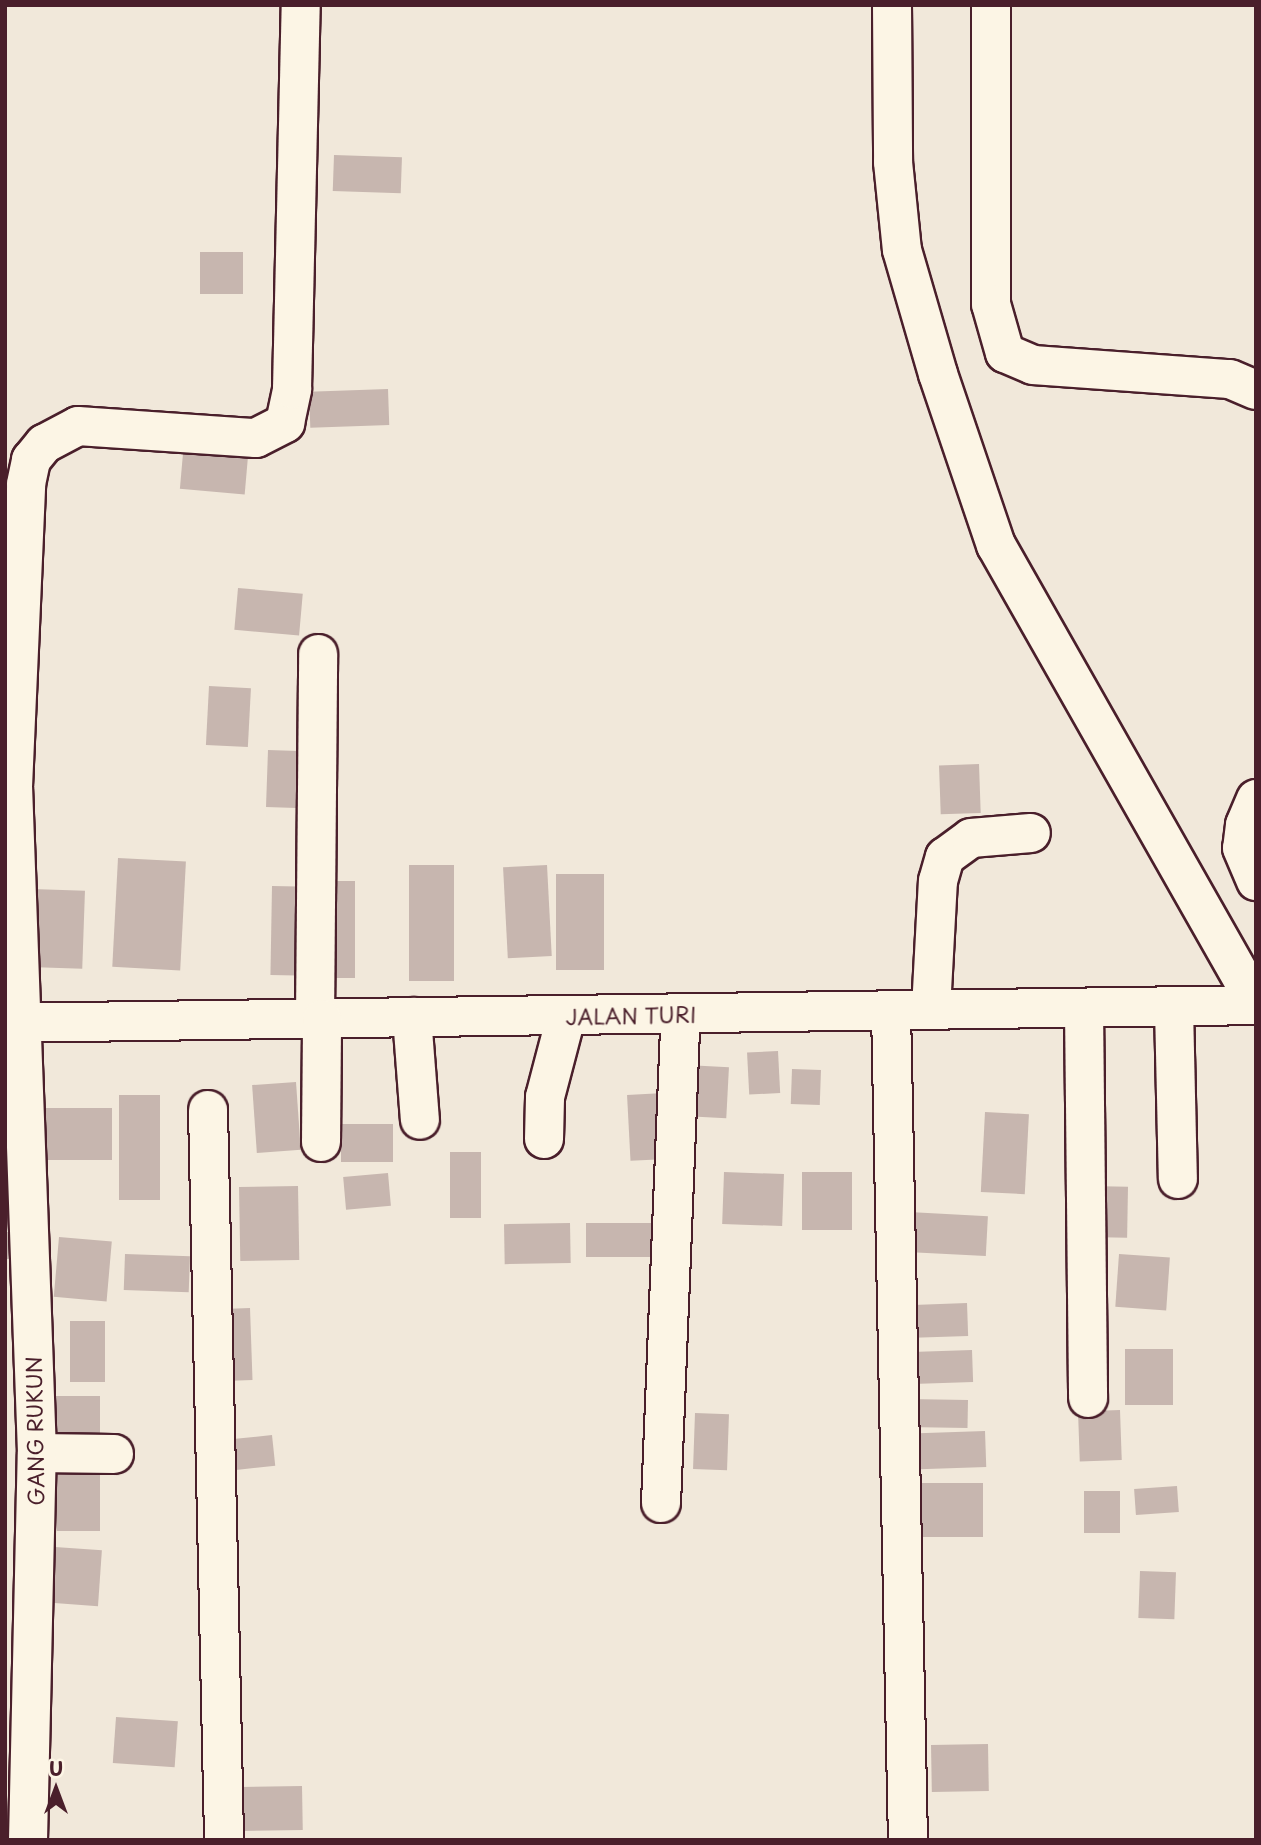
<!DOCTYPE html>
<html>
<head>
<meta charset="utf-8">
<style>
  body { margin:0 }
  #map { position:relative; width:1261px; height:1845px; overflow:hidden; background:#f1e8da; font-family:"Playpen Sans",sans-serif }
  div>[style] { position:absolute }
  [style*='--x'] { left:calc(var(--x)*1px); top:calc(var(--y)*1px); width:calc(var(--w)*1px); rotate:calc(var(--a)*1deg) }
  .building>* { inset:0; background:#c7b6af; transform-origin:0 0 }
  .roads { filter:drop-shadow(2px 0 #4a1f2b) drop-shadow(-2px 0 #4a1f2b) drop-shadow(0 2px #4a1f2b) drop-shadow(0 -2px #4a1f2b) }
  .minor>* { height:38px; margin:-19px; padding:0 19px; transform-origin:19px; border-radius:19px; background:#fcf5e5 }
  span { translate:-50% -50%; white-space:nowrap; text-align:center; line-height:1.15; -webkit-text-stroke:5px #fcf5e5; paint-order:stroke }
  .street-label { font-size:21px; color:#4a1f2b }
  .frame { position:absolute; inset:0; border:7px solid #4a1f2b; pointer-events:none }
  .north { position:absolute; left:21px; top:1754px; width:70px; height:70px; -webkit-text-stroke:5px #fcf5e5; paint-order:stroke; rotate:0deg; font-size:19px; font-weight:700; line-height:28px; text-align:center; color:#4a1f2b }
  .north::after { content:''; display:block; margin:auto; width:24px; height:32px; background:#4a1f2b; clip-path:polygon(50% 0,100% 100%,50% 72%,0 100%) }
</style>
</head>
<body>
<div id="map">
  <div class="building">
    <div style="left:334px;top:155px;width:68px;height:36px;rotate:2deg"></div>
    <div style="left:200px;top:252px;width:43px;height:42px"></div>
    <div style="left:388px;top:389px;width:36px;height:79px;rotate:88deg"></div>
    <div style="left:184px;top:442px;width:65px;height:47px;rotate:5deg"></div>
    <div style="left:238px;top:588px;width:65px;height:42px;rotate:5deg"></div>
    <div style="left:209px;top:686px;width:42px;height:59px;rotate:3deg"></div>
    <div style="left:268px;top:750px;width:38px;height:57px;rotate:2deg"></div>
    <div style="left:979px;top:764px;width:49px;height:40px;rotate:88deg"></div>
    <div style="left:118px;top:858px;width:68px;height:109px;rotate:3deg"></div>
    <div style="left:409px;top:865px;width:45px;height:116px"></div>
    <div style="left:547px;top:865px;width:91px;height:44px;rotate:87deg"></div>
    <div style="left:604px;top:874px;width:96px;height:48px;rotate:90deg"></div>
    <div style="left:325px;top:881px;width:30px;height:97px"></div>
    <div style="left:272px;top:886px;width:39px;height:89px;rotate:1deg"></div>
    <div style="left:32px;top:889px;width:53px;height:78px;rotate:2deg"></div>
    <div style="left:778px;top:1051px;width:42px;height:31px;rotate:87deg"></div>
    <div style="left:686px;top:1065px;width:43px;height:51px;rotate:3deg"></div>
    <div style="left:792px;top:1069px;width:29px;height:35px;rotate:2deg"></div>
    <div style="left:296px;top:1082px;width:68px;height:44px;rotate:86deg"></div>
    <div style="left:664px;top:1093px;width:66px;height:37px;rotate:87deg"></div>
    <div style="left:119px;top:1095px;width:41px;height:105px"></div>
    <div style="left:38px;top:1108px;width:74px;height:52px"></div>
    <div style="left:985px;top:1112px;width:44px;height:80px;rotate:3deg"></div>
    <div style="left:341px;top:1124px;width:52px;height:38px"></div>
    <div style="left:450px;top:1152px;width:31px;height:66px"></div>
    <div style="left:724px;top:1172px;width:60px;height:52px;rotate:2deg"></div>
    <div style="left:802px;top:1172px;width:50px;height:58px"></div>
    <div style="left:388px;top:1173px;width:33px;height:45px;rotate:85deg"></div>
    <div style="left:298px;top:1186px;width:74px;height:59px;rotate:89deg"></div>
    <div style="left:1089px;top:1186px;width:39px;height:51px;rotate:1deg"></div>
    <div style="left:909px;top:1212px;width:79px;height:40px;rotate:3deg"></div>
    <div style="left:570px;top:1223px;width:40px;height:66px;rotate:89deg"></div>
    <div style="left:664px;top:1223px;width:34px;height:78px;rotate:90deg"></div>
    <div style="left:5px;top:1232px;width:12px;height:27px"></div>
    <div style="left:59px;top:1237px;width:53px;height:60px;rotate:5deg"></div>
    <div style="left:125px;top:1254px;width:65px;height:36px;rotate:2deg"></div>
    <div style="left:1119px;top:1254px;width:51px;height:53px;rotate:4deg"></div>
    <div style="left:967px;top:1303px;width:33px;height:54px;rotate:88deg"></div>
    <div style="left:250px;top:1308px;width:72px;height:34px;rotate:88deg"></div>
    <div style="left:70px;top:1321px;width:35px;height:61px"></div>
    <div style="left:1125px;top:1349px;width:48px;height:56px"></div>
    <div style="left:972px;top:1350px;width:32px;height:68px;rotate:88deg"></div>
    <div style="left:55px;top:1396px;width:45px;height:55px"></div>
    <div style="left:907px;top:1399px;width:61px;height:28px;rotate:1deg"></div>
    <div style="left:1120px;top:1410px;width:50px;height:42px;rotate:88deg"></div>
    <div style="left:695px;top:1413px;width:34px;height:56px;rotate:2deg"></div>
    <div style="left:985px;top:1431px;width:36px;height:74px;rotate:88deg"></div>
    <div style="left:272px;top:1435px;width:31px;height:44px;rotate:84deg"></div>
    <div style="left:57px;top:1471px;width:43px;height:60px"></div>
    <div style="left:921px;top:1483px;width:62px;height:54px"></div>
    <div style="left:1177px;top:1486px;width:26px;height:43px;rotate:86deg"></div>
    <div style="left:1084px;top:1491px;width:36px;height:42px"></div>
    <div style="left:55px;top:1547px;width:47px;height:56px;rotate:4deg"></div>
    <div style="left:1140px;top:1571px;width:36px;height:47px;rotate:2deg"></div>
    <div style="left:116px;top:1717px;width:62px;height:46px;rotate:4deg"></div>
    <div style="left:988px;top:1744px;width:47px;height:57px;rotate:89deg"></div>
    <div style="left:302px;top:1786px;width:44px;height:76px;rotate:89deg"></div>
  </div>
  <div class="roads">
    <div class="minor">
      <div style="--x:892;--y:5;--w:157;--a:89.6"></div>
      <div style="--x:893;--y:162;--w:88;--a:84.2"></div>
      <div style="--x:902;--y:250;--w:129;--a:73.8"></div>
      <div style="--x:938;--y:374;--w:181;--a:71.3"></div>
      <div style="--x:996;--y:545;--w:527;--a:60.42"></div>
      <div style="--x:991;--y:5;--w:299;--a:90"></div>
      <div style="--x:991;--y:304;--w:51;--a:74.1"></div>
      <div style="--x:1005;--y:353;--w:30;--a:23"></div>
      <div style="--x:1033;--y:365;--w:197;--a:4.1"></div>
      <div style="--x:1230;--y:379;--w:28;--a:23"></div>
      <div style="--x:1256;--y:799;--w:28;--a:113"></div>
      <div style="--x:1245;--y:825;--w:23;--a:97"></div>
      <div style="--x:1242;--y:848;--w:36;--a:67"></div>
      <div style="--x:1084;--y:1008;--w:390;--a:89.4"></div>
      <div style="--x:1174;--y:1008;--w:171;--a:88.7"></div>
      <div style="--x:931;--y:1009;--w:128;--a:-86.9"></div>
      <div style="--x:938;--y:881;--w:25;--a:-74"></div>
      <div style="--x:945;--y:857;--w:32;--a:-36"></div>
      <div style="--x:971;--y:838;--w:60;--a:-4.8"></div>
      <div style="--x:891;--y:1010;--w:830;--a:88.83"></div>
      <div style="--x:412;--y:1017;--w:103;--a:85.6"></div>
      <div style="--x:315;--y:1019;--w:365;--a:-89.5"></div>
      <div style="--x:5;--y:1023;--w:1251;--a:-0.82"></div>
      <div style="--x:208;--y:1110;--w:730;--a:88.74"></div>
      <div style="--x:544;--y:1139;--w:42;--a:-88.6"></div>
      <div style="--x:545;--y:1097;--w:83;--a:-75.3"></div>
      <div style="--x:321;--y:1142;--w:123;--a:-89.5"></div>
      <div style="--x:37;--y:1453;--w:77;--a:0.7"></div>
      <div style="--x:661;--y:1503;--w:489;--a:-87.7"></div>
      <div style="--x:28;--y:1840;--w:387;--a:-88.7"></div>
      <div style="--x:37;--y:1453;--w:666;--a:-92.06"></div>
      <div style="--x:13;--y:787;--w:303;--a:-87.5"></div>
      <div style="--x:26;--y:484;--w:25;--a:-78"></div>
      <div style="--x:31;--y:460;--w:21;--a:-51"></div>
      <div style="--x:44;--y:444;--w:38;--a:-28"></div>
      <div style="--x:78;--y:426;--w:178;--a:3.9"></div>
      <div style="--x:256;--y:438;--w:33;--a:-27"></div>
      <div style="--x:285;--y:423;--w:35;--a:-78"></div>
      <div style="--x:292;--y:389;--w:384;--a:-88.7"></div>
    </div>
  </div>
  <div class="street-label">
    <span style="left:631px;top:1015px;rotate:-1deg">JALAN TURI</span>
    <span style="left:34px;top:1431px;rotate:-91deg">GANG RUKUN</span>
  </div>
  <div class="frame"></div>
  <div class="north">U</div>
</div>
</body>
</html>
